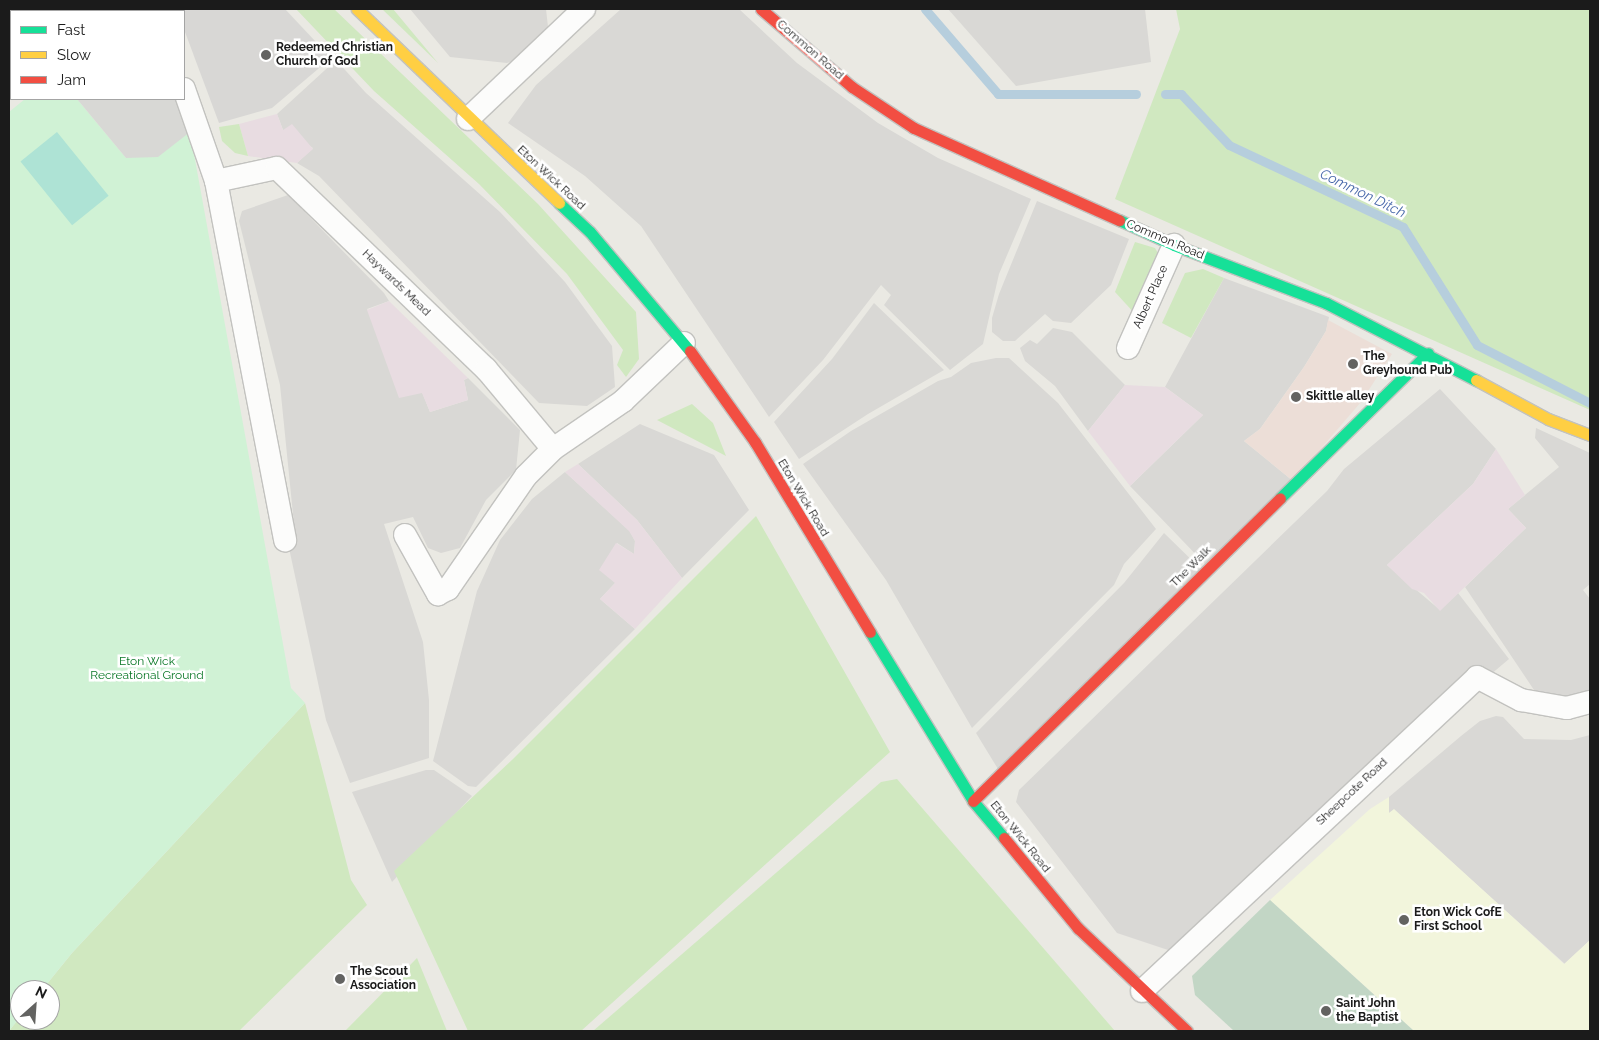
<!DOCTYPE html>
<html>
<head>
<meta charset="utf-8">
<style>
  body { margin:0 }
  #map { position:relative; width:1599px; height:1040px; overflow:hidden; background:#eae9e3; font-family:Raleway,sans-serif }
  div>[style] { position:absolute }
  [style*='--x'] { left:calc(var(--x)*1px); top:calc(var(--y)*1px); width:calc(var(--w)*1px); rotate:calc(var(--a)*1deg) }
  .residential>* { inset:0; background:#d9d8d5 }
  .commercial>* { inset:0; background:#ecded7 }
  .industrial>* { inset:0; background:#e8dce1 }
  .education>* { inset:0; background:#f2f5dc }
  .religious>* { inset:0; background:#d8d7d5 }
  .grass>* { inset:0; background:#d0e8c0 }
  .cemetery>* { inset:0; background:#c2d6c5 }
  .park>* { inset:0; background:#d0f2d5 }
  .pitch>* { inset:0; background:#aee3d5; transform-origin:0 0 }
  .parking>* { inset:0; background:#d8d8d5 }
  .stream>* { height:9px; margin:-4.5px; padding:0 4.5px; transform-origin:4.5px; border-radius:4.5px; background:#b6cedd }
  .roads { filter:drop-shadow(1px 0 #c2c2bf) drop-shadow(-1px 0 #c2c2bf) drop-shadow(0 1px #c2c2bf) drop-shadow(0 -1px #c2c2bf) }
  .street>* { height:22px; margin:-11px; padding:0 11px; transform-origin:11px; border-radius:11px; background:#fcfcfb }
  .fast>* { height:11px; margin:-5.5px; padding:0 5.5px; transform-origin:5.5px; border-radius:5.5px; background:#16e098 }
  .slow>* { height:11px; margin:-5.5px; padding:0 5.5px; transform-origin:5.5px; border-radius:5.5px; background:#ffcf43 }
  .jam>* { height:11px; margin:-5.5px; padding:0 5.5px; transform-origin:5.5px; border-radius:5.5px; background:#f24e42 }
  .dots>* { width:14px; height:14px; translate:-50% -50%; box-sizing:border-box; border:2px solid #fff; border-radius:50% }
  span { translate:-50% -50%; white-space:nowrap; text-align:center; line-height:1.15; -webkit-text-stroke:5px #fff; paint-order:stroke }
  .poi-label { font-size:12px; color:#1b1b1b; font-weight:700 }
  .left { translate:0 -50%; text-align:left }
  .street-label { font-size:12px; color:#1b1b1b }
  .park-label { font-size:12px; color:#0a7726 }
  .water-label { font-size:14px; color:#4868aa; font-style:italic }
  .frame { position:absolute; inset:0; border:10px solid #1b1b1b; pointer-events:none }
  .legend { position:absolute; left:10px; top:10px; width:175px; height:90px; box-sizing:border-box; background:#fff; border:1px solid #a4a4a4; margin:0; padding:6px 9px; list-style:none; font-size:15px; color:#1b1b1b }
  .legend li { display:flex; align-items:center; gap:10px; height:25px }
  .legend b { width:25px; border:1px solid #a4a4a4 }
  .north { position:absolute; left:10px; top:980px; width:50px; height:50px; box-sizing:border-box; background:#fff; border:1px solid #a4a4a4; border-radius:50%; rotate:26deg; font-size:14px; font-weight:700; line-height:20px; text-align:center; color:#1b1b1b }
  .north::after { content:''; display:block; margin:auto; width:18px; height:22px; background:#636361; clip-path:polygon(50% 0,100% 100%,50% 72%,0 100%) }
</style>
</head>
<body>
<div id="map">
  <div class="residential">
    <div style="clip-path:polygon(410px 9px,546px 9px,548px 27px,518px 59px,507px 63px,450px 57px)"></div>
    <div style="clip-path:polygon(621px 9px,739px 9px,797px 63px,878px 123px,938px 158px,1031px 199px,999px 274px,983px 344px,950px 370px,884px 305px,891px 295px,881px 285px,823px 360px,769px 417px,641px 226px,585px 176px,508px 123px,536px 85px)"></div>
    <div style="clip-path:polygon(948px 9px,1145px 9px,1151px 62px,1016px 86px)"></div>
    <div style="clip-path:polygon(336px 60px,366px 93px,500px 212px,565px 282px,612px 346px,615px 387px,587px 406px,539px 403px,319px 176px,297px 163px,313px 148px,283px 130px,277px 114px)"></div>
    <div style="clip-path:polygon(288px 195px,384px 293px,389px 301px,367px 309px,422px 392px,430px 412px,468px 400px,464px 380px,468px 378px,520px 430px,516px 470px,486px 500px,460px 548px,441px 553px,428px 548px,413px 517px,384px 524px,423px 642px,429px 700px,429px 758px,350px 783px,326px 720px,289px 548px,288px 540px,294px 524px,280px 385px,239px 221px,242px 211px)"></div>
    <div style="clip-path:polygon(1037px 201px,1129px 239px,1111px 285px,1071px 323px,1053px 321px,1045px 314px,1015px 341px,1003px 341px,992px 332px,992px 318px,999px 294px)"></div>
    <div style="clip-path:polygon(1224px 278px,1329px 317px,1326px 331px,1304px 367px,1260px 429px,1244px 441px,1293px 481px,1205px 564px,1130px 486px,1203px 415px,1165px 387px)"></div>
    <div style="clip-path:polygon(874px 303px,944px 370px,868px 414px,799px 459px,774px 422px,832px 359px)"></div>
    <div style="clip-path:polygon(1053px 328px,1072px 332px,1125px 385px,1088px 431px,1055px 386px,1025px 361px,1020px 348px,1030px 340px,1037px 344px)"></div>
    <div style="clip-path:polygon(996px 358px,1009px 358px,1058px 403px,1156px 529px,1124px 564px,1114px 585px,972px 728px,886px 580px,803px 464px,851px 431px,938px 381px,951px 377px,971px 363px)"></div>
    <div style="clip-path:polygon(1440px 389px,1496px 449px,1473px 484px,1387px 565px,1440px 610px,1458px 593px,1509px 659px,1303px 833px,1174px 952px,1117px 933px,1016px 802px,1019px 790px,1327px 491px,1344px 469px)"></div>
    <div style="clip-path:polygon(640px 424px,714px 455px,749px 510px,682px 578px,637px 520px,578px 464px)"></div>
    <div style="clip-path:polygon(1536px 428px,1590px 453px,1590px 584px,1583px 590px,1590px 599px,1590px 695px,1580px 698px,1548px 695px,1534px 690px,1465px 587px,1526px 528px,1508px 509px,1559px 467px,1535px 438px)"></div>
    <div style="clip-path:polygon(565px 472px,630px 531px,635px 541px,634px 554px,617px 543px,616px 582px,600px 599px,635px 629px,476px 787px,468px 786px,433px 761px,477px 591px,500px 540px,532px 499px)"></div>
    <div style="clip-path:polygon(1164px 533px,1204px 572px,998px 769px,976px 733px,1124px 583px)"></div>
    <div style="clip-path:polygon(1496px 716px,1503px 717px,1524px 739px,1571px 740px,1590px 735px,1590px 940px,1565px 964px,1394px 810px,1389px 813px,1387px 805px,1389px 797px,1461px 736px,1480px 721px)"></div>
    <div style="clip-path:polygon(426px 770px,434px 770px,472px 796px,392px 882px,352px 792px)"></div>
  </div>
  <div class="commercial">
    <div style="clip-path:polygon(1328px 320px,1392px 354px,1361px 402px,1293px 481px,1244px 441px,1260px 429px,1304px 367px,1326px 331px)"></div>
  </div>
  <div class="industrial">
    <div style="clip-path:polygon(277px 114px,283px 130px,292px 124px,313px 149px,297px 163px,248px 156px,239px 124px)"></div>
    <div style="clip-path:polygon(389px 301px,468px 378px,464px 380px,468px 400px,430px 412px,422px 393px,399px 398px,367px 310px)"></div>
    <div style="clip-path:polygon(1125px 385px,1165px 387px,1203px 415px,1130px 486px,1088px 431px)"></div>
    <div style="clip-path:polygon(1496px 449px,1525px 495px,1508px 509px,1526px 528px,1440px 611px,1424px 593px,1412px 589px,1387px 565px,1473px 484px)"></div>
    <div style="clip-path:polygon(578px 464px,637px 520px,682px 578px,635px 629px,600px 599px,615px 583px,599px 570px,616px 543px,634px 554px,635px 541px,629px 531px,565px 472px)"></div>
  </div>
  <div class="education">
    <div style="clip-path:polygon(1389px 797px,1389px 813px,1394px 809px,1564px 964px,1590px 940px,1590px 1031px,1414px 1031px,1270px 900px,1370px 809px)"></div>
  </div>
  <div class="religious">
    <div style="clip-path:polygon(183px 9px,285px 9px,331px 58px,272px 108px,219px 123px,185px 32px)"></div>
  </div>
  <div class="grass">
    <div style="clip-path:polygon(296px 9px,334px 9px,538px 204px,636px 312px,639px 359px,626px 377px,617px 365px,623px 350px,567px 274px,479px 184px,374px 91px)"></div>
    <div style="clip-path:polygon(382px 9px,393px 9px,438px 63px)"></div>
    <div style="clip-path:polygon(1176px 9px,1590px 9px,1590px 410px,1115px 199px,1180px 29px)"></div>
    <div style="clip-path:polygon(239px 124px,248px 156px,235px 153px,222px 141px,219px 127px)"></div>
    <div style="clip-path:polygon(1135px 242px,1155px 248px,1166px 267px,1136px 315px,1115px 292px)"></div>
    <div style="clip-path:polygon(1203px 269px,1224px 278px,1191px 338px,1162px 323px,1185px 273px)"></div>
    <div style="clip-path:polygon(692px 404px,713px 423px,726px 456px,657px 420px)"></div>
    <div style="clip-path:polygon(756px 516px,890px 752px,581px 1031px,468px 1031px,394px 871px,513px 759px)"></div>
    <div style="clip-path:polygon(305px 703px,351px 880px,367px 905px,239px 1031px,9px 1031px,20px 1017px,20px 1020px,50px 1020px,50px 990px,42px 990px,72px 953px)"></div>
    <div style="clip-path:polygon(897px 779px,1115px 1031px,593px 1031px,881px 782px)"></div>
    <div style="clip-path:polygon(417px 958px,447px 1031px,345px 1031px)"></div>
  </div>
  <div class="cemetery">
    <div style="clip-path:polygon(1270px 900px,1414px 1031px,1234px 1031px,1195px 995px,1192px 976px)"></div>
  </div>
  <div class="park">
    <div style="clip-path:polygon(25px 99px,77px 99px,126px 158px,190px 132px,291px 688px,305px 703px,72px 953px,42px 990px,20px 990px,20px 1017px,9px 1031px,9px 112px)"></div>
  </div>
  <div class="pitch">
    <div style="left:57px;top:132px;width:82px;height:47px;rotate:51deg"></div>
  </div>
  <div class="parking">
    <div style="clip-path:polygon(153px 9px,154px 11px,32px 10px,34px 9px)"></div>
    <div style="clip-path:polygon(77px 99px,180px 99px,190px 132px,158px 157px,126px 158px)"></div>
  </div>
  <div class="stream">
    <div style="--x:925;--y:9;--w:112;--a:49.3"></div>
    <div style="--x:998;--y:94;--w:138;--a:0"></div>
    <div style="--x:1165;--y:94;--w:16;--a:0"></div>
    <div style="--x:1181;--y:94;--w:70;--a:46.7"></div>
    <div style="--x:1229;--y:145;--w:192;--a:25.2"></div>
    <div style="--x:1403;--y:227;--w:139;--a:57.9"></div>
    <div style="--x:1477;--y:345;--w:127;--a:27.2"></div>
  </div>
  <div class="roads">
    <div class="street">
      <div style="--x:163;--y:9;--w:2;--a:90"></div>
      <div style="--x:184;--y:89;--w:97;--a:70.8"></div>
      <div style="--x:216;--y:181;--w:366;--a:79.1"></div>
      <div style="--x:468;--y:119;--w:160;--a:-43.5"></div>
      <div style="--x:216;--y:181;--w:62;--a:-12"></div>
      <div style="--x:277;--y:168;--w:290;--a:43.9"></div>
      <div style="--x:486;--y:369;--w:104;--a:50.1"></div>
      <div style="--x:1128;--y:348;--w:113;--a:-65.9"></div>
      <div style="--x:405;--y:535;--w:68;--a:60.8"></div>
      <div style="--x:438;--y:594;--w:11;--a:-27"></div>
      <div style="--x:448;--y:589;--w:137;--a:-55.4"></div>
      <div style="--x:526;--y:476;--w:38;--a:-45"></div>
      <div style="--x:553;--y:449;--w:85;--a:-34.4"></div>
      <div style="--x:623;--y:401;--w:84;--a:-43.6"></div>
      <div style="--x:1142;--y:991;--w:459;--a:-43.1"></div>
      <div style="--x:1477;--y:677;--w:50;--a:27.6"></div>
      <div style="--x:1521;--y:700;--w:47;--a:9.9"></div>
      <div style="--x:1567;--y:708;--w:24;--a:-15"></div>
    </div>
    <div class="fast">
      <div style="--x:559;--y:203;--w:42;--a:43.1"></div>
      <div style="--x:590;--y:232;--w:155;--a:50"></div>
      <div style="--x:1119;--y:220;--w:60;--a:24.4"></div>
      <div style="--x:1174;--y:245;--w:163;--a:20.9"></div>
      <div style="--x:1326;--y:303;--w:169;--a:27.2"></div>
      <div style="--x:1280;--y:498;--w:207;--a:-44.4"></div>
      <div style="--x:870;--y:632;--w:198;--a:58.6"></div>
      <div style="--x:973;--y:801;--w:48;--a:50"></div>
    </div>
    <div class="slow">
      <div style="--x:357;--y:9;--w:280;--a:43.8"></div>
      <div style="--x:1476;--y:380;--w:82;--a:28.4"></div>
      <div style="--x:1548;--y:419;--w:45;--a:20.9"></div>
    </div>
    <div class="jam">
      <div style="--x:761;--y:9;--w:120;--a:40.6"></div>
      <div style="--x:852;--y:87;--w:74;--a:33.5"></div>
      <div style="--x:914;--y:128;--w:225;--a:24.2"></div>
      <div style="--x:690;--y:351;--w:112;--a:54.5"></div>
      <div style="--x:755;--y:442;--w:222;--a:58.8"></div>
      <div style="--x:973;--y:801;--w:431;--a:-44.6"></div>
      <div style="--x:1004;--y:838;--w:117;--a:50.6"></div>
      <div style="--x:1078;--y:928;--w:150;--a:43.4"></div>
    </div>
  </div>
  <div class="dots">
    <div style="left:266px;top:55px;background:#636361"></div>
    <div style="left:1353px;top:364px;background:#636361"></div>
    <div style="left:1296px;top:397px;background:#636361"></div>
    <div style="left:1404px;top:920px;background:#636361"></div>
    <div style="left:340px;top:979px;background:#636361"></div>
    <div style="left:1326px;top:1011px;background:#636361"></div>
  </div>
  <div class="poi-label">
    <span class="left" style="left:276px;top:55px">Redeemed Christian<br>Church of God</span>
    <span class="left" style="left:1363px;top:364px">The<br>Greyhound Pub</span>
    <span class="left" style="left:1306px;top:397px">Skittle alley</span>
    <span class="left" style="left:1414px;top:920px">Eton Wick CofE<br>First School</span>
    <span class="left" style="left:350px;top:979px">The Scout<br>Association</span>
    <span class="left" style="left:1336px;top:1011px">Saint John<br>the Baptist</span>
  </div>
  <div class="street-label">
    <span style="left:810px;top:50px;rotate:41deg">Common Road</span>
    <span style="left:551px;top:178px;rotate:43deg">Eton Wick Road</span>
    <span style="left:1165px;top:240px;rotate:23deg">Common Road</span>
    <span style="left:396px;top:283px;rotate:44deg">Haywards Mead</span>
    <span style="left:1151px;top:297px;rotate:-66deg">Albert Place</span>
    <span style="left:803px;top:498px;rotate:59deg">Eton Wick Road</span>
    <span style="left:1191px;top:567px;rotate:-45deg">The Walk</span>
    <span style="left:1352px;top:792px;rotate:-43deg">Sheepcote Road</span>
    <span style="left:1020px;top:837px;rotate:51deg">Eton Wick Road</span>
  </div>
  <div class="park-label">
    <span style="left:147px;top:669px">Eton Wick<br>Recreational Ground</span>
  </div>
  <div class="water-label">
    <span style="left:1363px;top:193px;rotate:26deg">Common Ditch</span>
  </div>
  <div class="frame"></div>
  <ul class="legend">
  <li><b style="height:6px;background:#16e098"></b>Fast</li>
  <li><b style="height:6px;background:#ffcf43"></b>Slow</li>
  <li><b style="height:6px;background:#f24e42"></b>Jam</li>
  </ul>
  <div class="north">N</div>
</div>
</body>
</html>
